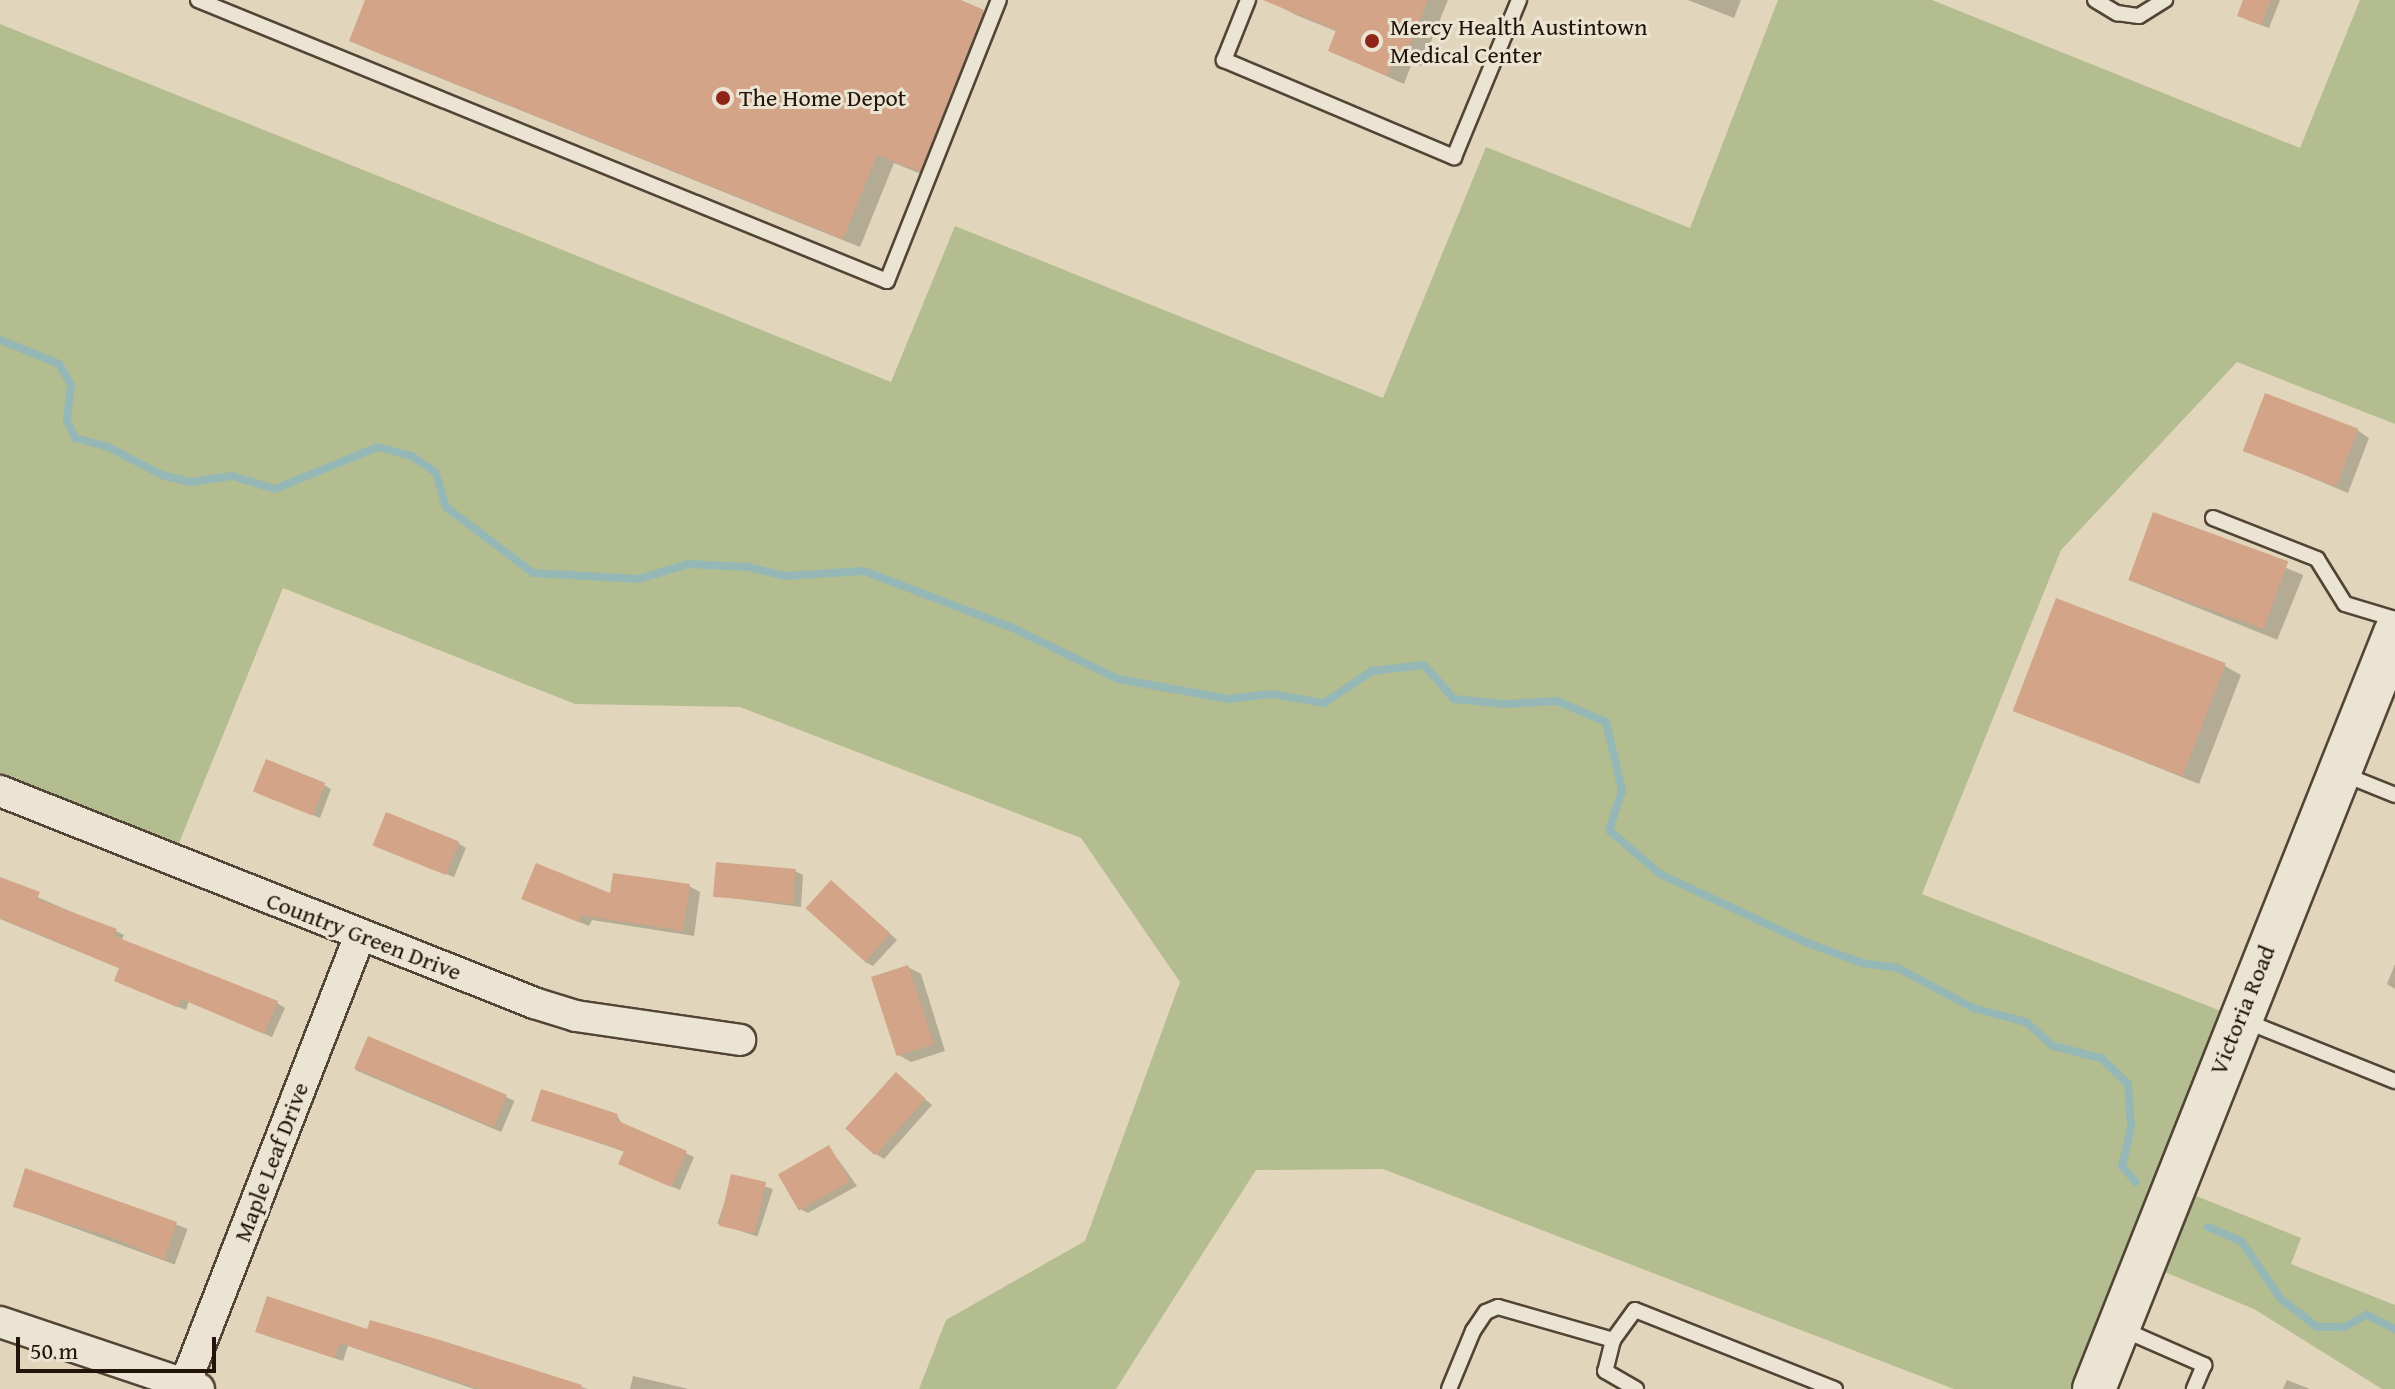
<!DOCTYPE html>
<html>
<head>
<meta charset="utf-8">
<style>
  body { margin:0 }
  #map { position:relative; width:2395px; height:1389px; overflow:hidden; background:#e1d6bb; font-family:"Gentium Book Plus",serif }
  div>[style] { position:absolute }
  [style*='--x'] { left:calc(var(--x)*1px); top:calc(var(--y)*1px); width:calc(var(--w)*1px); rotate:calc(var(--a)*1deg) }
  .green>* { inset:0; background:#b4bd8f }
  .shadow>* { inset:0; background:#0003; transform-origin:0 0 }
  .stream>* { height:8px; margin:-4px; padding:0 4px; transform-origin:4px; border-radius:4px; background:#95b8b6 }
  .building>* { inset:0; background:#d3a488; transform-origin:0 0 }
  .roads { filter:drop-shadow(2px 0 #524436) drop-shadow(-2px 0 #524436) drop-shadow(0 2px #524436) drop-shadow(0 -2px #524436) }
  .lane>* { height:14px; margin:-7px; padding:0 7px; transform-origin:7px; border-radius:7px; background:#ece4d3 }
  .street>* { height:30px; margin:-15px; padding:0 15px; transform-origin:15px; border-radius:15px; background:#ece4d3 }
  .secondary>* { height:42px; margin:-21px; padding:0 21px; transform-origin:21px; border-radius:21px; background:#ece4d3 }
  .dots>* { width:22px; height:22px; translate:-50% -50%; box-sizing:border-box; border:4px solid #ece4d3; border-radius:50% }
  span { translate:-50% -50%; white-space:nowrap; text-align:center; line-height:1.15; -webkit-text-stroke:6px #ece4d3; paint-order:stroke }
  .poi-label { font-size:24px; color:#22140a }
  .left { translate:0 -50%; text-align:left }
  .street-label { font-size:24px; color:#22140a }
  .scale { position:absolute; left:16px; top:1337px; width:200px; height:36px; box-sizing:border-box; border:4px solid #22140a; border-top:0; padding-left:10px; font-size:24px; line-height:28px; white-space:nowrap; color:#22140a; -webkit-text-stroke:6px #ece4d3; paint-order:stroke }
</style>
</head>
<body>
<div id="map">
  <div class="green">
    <div style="clip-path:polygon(1778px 0,1932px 0,2300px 148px,2360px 0,2395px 0,2395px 424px,2237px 362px,2061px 550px,1922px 894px,2239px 1018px,2171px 1186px,2301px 1238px,2291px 1264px,2395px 1305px,2395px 1389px,2382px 1389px,2254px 1309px,2143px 1263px,2093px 1389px,1954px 1389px,1383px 1169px,1256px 1170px,1116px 1389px,919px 1389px,946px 1320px,1085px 1241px,1180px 982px,1081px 838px,740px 707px,575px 704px,283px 588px,172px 860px,0 791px,0 24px,891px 382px,955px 226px,1383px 398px,1486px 147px,1690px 228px)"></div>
  </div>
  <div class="shadow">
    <div style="clip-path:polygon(367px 0,960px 0,1000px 21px,936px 180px,894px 163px,860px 247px,368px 49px,351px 40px)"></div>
    <div style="clip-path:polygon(1282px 0,1448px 0,1421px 66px,1412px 63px,1404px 84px,1330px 51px,1338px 32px,1296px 15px,1279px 6px)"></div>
    <div style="clip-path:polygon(1688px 0,1741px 0,1734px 18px)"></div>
    <div style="clip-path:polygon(2245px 0,2280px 0,2269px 28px,2247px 20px)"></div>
    <div style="clip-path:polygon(2357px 430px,2369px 438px,2348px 493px,2245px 450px)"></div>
    <div style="left:2155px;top:515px;width:160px;height:70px;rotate:22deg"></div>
    <div style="clip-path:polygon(2225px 666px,2241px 675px,2199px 784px,2015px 710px)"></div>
    <div style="clip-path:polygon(324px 785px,331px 789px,320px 818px,263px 795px)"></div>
    <div style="clip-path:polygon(458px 843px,466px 848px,454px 877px,382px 848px)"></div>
    <div style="clip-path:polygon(795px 871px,803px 875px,801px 907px,716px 896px)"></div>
    <div style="clip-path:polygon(0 881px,116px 931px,124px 935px,121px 941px,277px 1003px,285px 1008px,272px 1037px,189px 1001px,186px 1010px,124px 985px,121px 969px,0 919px)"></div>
    <div style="clip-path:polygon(832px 882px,897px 940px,873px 966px,865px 962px)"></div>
    <div style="clip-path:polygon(689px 886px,700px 892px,694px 936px,592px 920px,589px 926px,534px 904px)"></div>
    <div style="clip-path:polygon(2395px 964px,2395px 989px,2387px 984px)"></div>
    <div style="clip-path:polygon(908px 967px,921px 974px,945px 1051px,911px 1062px,899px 1055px)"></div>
    <div style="left:369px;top:1039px;width:158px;height:34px;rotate:23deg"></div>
    <div style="clip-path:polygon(896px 1075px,932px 1105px,884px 1159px,876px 1154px)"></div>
    <div style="clip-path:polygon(617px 1116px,623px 1125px,694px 1157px,680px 1190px,628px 1168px,625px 1152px,533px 1120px)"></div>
    <div style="clip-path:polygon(829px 1147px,857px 1186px,808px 1213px,800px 1209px)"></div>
    <div style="left:26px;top:1170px;width:172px;height:38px;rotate:20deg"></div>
    <div style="left:733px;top:1176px;width:42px;height:50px;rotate:18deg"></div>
    <div style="clip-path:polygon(371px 1322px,588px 1389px,474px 1389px,348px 1346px,343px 1361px,265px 1335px,368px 1332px)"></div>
    <div style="clip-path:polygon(633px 1376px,689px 1389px,630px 1389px)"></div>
    <div style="clip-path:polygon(2287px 1380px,2310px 1389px,2283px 1389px)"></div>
  </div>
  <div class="stream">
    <div style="--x:0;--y:340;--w:64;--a:22.1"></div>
    <div style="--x:59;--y:364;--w:24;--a:60"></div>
    <div style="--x:71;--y:385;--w:35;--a:97"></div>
    <div style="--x:67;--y:420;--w:20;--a:66"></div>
    <div style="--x:75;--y:438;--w:34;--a:15"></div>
    <div style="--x:108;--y:447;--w:61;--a:27.4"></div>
    <div style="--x:162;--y:475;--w:30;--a:14"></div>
    <div style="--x:191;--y:482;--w:41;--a:-8.3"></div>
    <div style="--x:232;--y:476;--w:45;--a:16.8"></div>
    <div style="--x:275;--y:489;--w:111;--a:-22.2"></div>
    <div style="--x:378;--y:447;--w:35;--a:15"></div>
    <div style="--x:412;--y:456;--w:29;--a:35"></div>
    <div style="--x:436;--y:473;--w:35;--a:74"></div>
    <div style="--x:446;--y:507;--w:109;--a:37.2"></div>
    <div style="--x:533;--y:573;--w:106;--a:3.2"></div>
    <div style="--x:639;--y:579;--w:51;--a:-17"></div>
    <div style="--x:688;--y:564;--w:60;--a:2.9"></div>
    <div style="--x:748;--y:567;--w:37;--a:14"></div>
    <div style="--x:784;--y:576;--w:80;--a:-3.6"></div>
    <div style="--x:864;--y:571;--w:162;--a:21"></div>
    <div style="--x:1015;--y:629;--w:114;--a:25.9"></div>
    <div style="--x:1118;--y:679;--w:112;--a:10.3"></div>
    <div style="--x:1228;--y:699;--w:42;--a:-6.8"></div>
    <div style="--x:1270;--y:694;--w:55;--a:9.5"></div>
    <div style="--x:1324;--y:703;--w:58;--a:-33.7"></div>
    <div style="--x:1372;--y:671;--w:52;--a:-6.6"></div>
    <div style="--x:1424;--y:665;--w:45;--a:48.6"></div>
    <div style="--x:1454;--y:699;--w:50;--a:5.7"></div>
    <div style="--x:1504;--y:704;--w:53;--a:-3.2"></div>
    <div style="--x:1557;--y:701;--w:53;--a:23.2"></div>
    <div style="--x:1606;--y:722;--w:71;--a:76.9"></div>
    <div style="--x:1622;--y:791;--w:41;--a:108.4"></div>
    <div style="--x:1609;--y:830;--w:67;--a:40.8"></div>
    <div style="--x:1660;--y:874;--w:160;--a:25.1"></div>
    <div style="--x:1805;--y:942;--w:61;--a:20.2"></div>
    <div style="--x:1862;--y:963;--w:36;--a:8"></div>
    <div style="--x:1898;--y:968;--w:85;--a:28.1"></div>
    <div style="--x:1973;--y:1008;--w:55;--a:14.8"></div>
    <div style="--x:2026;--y:1022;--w:36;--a:42"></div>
    <div style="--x:2053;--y:1046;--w:49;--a:14"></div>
    <div style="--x:2101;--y:1058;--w:37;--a:44"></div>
    <div style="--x:2128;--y:1084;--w:43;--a:86"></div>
    <div style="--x:2131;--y:1127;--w:40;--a:103"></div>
    <div style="--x:2122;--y:1166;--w:21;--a:49"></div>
    <div style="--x:2208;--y:1227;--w:36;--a:23"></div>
    <div style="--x:2241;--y:1241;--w:70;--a:55.4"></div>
    <div style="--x:2281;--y:1299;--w:46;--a:37.9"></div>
    <div style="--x:2317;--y:1327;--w:27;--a:0"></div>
    <div style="--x:2344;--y:1327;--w:26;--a:-28"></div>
    <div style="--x:2367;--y:1315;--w:31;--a:27"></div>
  </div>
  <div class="building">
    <div style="clip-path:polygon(365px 0,961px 0,984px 10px,920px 172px,877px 155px,843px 239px,349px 41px)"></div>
    <div style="clip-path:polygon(1263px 0,1428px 0,1404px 58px,1395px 55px,1387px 76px,1328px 51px,1336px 30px)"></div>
    <div style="clip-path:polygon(2243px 0,2271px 0,2261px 25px,2237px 16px)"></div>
    <div style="left:2265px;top:393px;width:100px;height:62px;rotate:21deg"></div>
    <div style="left:2153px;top:512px;width:144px;height:72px;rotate:20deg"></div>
    <div style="left:2056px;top:598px;width:182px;height:121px;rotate:21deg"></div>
    <div style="left:266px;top:759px;width:64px;height:35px;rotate:22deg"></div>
    <div style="left:386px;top:812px;width:79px;height:36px;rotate:22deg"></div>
    <div style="left:716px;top:862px;width:80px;height:35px;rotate:5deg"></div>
    <div style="clip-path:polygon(536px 863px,610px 893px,613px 873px,690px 884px,683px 931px,581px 915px,578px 922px,521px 899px)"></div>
    <div style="clip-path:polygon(0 877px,40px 892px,37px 899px,117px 929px,114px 936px,278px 1001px,264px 1034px,181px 999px,177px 1007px,114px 981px,119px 968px,0 918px)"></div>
    <div style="left:831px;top:880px;width:80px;height:38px;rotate:42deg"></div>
    <div style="left:908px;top:965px;width:83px;height:39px;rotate:72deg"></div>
    <div style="left:368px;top:1036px;width:151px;height:35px;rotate:23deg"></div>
    <div style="left:896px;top:1072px;width:40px;height:76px;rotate:42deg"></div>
    <div style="clip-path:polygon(541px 1089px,618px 1114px,616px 1120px,687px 1151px,671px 1187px,618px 1164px,624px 1151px,531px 1121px)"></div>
    <div style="left:829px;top:1145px;width:42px;height:59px;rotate:60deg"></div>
    <div style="clip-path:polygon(25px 1168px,177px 1222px,164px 1260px,111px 1237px,13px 1207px)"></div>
    <div style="left:731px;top:1174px;width:36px;height:53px;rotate:13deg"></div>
    <div style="clip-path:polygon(267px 1296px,367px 1329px,370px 1320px,440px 1340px,582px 1385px,581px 1389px,480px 1389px,340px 1343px,334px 1358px,255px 1332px)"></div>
  </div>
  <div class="roads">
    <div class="lane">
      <div style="--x:198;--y:0;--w:744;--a:22.19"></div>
      <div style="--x:887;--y:281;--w:302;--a:-68.3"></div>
      <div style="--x:1248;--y:0;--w:65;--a:111.8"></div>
      <div style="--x:1224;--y:60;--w:250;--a:22.9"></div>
      <div style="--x:1454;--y:157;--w:170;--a:-67.5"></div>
      <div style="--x:2095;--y:0;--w:26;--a:31"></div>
      <div style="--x:2117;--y:13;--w:22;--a:8"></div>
      <div style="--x:2139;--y:16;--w:31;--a:-32"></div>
      <div style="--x:2213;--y:518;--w:112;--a:21.5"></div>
      <div style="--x:2317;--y:559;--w:53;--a:58.1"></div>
      <div style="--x:2345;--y:604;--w:52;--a:16.7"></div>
      <div style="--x:2343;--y:774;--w:56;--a:22"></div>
      <div style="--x:2243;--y:1020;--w:164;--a:21.9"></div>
      <div style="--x:2122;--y:1329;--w:90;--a:23.7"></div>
      <div style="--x:2204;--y:1365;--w:26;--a:113"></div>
      <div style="--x:1613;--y:1340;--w:37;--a:-54"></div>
      <div style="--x:1635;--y:1310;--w:215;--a:21.6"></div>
      <div style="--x:1449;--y:1389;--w:63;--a:-67.5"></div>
      <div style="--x:1473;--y:1331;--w:23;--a:-56"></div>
      <div style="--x:1486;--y:1312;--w:13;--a:-23"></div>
      <div style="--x:1498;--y:1307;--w:120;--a:16"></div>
      <div style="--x:1613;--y:1340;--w:32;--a:104"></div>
      <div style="--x:1605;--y:1371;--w:36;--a:30"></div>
    </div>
    <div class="street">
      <div style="--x:0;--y:791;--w:575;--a:21.65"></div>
      <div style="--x:534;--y:1003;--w:44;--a:17.2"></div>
      <div style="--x:576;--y:1016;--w:166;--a:8.3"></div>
      <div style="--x:0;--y:1322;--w:210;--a:18.6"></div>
      <div style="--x:183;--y:1389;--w:486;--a:-68.7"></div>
    </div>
    <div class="secondary">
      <div style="--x:2094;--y:1389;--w:814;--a:-68.29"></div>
    </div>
  </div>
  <div class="dots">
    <div style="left:1372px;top:41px;background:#8f2418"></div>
    <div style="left:723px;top:98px;background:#8f2418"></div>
  </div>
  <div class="poi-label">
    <span class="left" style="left:1390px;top:41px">Mercy Health Austintown<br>Medical Center</span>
    <span class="left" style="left:739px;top:98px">The Home Depot</span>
  </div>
  <div class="street-label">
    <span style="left:364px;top:936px;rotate:21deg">Country Green Drive</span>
    <span style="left:2242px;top:1010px;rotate:-68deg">Victoria Road</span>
    <span style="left:271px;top:1162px;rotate:-69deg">Maple Leaf Drive</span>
  </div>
  <div class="scale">50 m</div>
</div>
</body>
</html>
